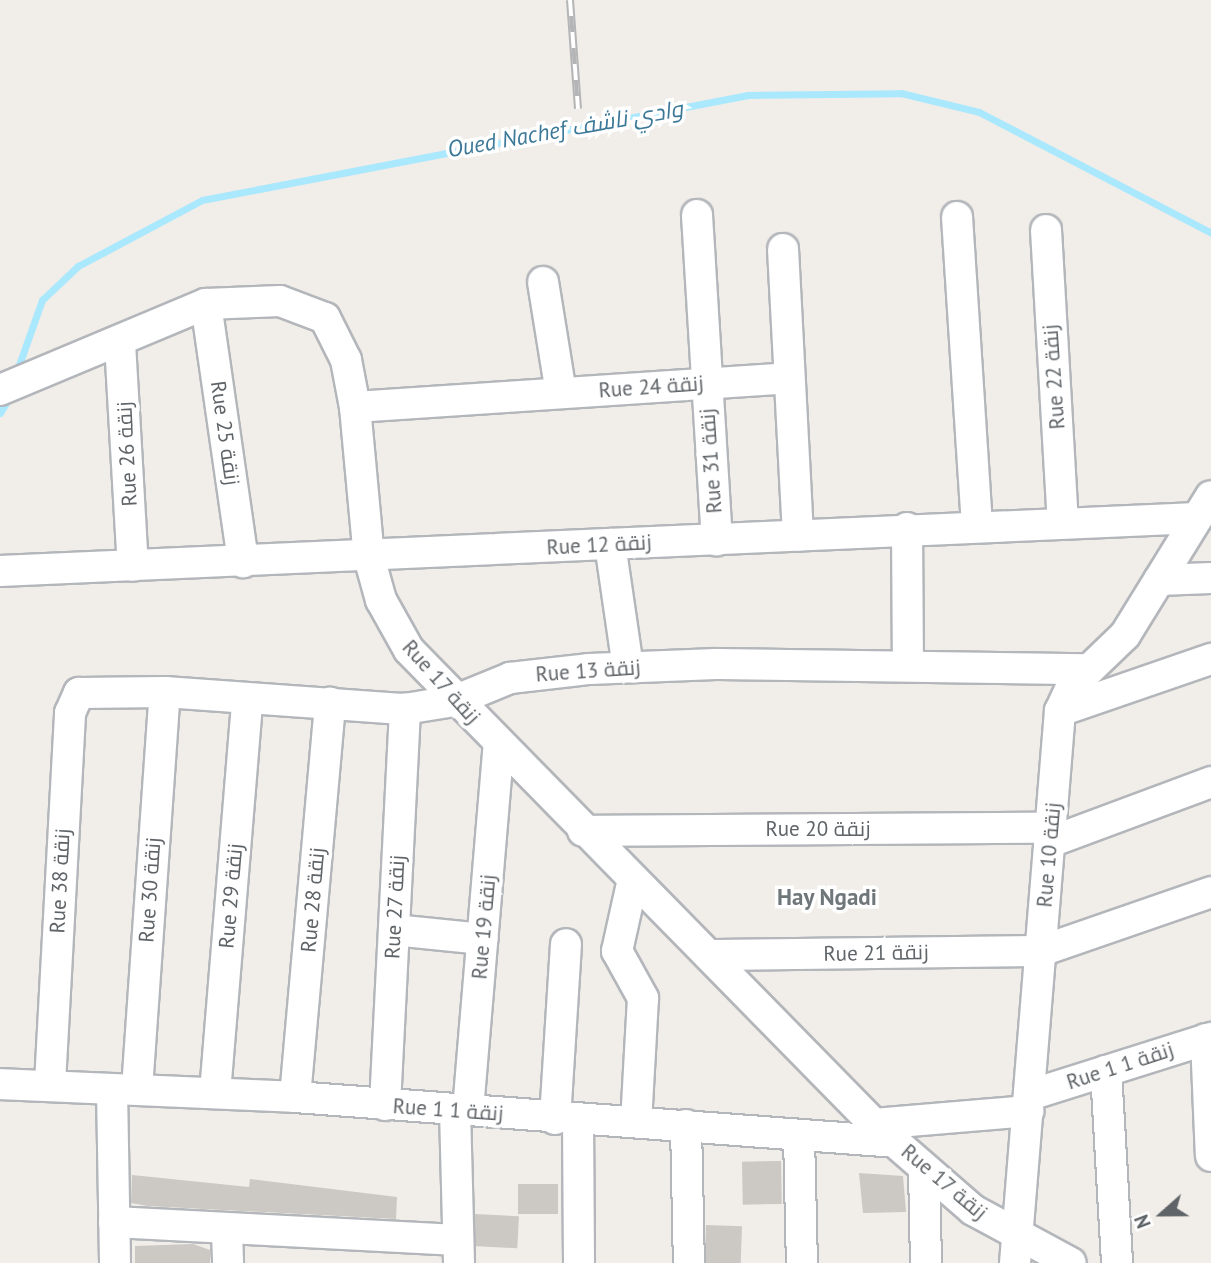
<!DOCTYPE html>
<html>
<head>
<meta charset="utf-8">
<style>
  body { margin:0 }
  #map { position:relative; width:1211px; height:1263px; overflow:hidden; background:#f1ede8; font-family:"PT Sans",Cairo,sans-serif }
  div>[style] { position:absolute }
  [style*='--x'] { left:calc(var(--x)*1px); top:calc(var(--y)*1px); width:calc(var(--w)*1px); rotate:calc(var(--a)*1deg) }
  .stream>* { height:7px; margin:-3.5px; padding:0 3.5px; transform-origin:3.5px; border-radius:3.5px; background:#aae8fe }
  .building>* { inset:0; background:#ccc8c4; transform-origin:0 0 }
  .roads { filter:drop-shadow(2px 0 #b3b6ba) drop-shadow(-2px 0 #b3b6ba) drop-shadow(0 2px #b3b6ba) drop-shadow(0 -2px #b3b6ba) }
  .minor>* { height:30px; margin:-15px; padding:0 15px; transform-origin:15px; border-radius:15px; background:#fff }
  .rail>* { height:8px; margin-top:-4px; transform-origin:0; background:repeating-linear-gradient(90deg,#fff 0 16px,#b4b5b6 0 32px); box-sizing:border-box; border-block:2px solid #b4b5b6 }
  span { translate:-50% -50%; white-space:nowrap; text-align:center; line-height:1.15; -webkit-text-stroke:7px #fff; paint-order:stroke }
  .street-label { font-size:21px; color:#5f6468 }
  .water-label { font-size:23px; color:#3c7897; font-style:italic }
  .neighbourhood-label { font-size:23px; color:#70777a; font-weight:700 }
  .north { position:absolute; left:1127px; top:1179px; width:70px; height:70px; -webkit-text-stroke:5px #fff; paint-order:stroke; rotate:249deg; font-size:19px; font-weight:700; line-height:28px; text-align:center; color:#5f6468 }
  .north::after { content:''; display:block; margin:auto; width:24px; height:32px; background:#5f6468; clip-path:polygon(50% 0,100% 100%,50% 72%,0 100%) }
</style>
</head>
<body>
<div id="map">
  <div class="stream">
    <div style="--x:15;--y:376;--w:81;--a:-70.4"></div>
    <div style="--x:42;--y:300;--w:50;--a:-43.4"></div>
    <div style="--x:78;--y:266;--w:140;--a:-28"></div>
    <div style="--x:202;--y:200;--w:556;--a:-10.89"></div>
    <div style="--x:748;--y:95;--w:153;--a:-0.7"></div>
    <div style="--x:901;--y:93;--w:80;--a:13.7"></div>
    <div style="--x:979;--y:112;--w:262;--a:27.5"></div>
    <div style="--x:0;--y:413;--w:17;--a:-59"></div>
  </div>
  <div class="building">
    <div style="left:781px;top:1161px;width:43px;height:39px;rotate:89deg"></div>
    <div style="clip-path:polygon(859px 1173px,903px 1176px,906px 1212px,863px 1213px)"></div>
    <div style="clip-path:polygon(132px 1175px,249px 1187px,250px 1179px,397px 1197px,396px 1219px,148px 1206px,131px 1203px)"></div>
    <div style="left:558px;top:1184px;width:30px;height:40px;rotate:90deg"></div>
    <div style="left:475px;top:1214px;width:44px;height:32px;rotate:3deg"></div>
    <div style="left:706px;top:1225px;width:36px;height:38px;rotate:2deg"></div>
    <div style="clip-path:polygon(193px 1244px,210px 1250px,210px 1263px,135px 1263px,135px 1246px)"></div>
  </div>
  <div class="roads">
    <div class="minor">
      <div style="--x:697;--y:215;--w:326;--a:86.5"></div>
      <div style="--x:957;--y:217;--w:309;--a:86.3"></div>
      <div style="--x:1046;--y:230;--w:294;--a:86.7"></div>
      <div style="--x:783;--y:249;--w:287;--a:87"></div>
      <div style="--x:543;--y:282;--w:112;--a:80.8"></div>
      <div style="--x:206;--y:304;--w:261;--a:81.8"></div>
      <div style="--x:120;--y:343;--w:223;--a:86.7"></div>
      <div style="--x:0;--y:390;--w:223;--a:-22.7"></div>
      <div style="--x:206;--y:304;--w:74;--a:-2.3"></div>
      <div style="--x:280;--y:301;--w:48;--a:20.7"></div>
      <div style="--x:325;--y:318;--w:47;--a:63.4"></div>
      <div style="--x:346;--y:360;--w:48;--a:79.2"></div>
      <div style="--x:355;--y:407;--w:151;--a:84.7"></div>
      <div style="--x:369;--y:557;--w:45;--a:74.4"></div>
      <div style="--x:381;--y:600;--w:57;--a:60.8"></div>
      <div style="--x:409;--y:650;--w:664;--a:45.55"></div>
      <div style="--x:874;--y:1124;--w:131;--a:41"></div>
      <div style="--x:973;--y:1210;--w:111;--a:28.4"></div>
      <div style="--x:355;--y:407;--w:434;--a:-3.8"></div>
      <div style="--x:907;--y:528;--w:138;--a:89.6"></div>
      <div style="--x:610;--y:544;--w:124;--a:81.7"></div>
      <div style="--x:0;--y:571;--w:1198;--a:-2.54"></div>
      <div style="--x:1159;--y:580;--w:52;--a:-2.2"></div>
      <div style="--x:1060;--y:711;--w:160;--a:-19"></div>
      <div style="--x:583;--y:831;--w:469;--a:-0.4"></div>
      <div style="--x:1050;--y:842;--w:172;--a:-20.4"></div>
      <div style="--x:633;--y:879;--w:74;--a:102.5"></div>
      <div style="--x:617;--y:951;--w:54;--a:61"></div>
      <div style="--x:643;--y:998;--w:124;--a:93.2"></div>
      <div style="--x:394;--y:930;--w:89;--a:5.8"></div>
      <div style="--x:711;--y:955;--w:330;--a:-0.7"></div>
      <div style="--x:1041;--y:951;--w:180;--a:-19.1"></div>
      <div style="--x:1206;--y:1039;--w:117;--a:87.6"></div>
      <div style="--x:1106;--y:1071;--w:192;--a:86.7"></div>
      <div style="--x:0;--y:1084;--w:295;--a:2.5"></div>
      <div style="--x:295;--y:1097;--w:603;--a:4.28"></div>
      <div style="--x:50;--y:1084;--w:372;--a:-86.9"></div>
      <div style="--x:70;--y:713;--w:22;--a:-66"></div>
      <div style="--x:79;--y:693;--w:86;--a:-0.7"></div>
      <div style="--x:165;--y:692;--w:241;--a:4.1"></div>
      <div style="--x:405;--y:709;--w:50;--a:-9.3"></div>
      <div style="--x:454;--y:701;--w:61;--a:-22.3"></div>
      <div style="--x:510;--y:678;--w:80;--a:-6.5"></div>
      <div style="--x:589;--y:669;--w:127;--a:-2.3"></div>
      <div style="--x:716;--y:664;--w:373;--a:0.8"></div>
      <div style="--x:112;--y:1089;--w:174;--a:89"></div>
      <div style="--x:137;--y:1089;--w:398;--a:-86"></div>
      <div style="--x:215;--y:1093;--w:394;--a:-85.3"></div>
      <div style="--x:1030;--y:1095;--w:190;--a:-17.5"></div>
      <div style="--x:295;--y:1097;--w:396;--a:-84.9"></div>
      <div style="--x:385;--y:1105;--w:397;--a:-87.1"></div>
      <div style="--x:455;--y:1110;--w:153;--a:88.5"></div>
      <div style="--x:468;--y:1110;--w:367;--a:-85.2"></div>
      <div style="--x:555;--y:1119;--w:175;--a:-86.4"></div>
      <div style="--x:578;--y:1119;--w:144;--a:89.6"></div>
      <div style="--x:874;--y:1124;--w:155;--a:-4.8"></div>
      <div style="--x:686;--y:1125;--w:138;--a:88.8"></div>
      <div style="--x:799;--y:1135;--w:128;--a:88.7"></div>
      <div style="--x:924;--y:1169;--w:94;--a:88.8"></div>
      <div style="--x:114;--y:1222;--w:344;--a:3"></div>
      <div style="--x:227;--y:1232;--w:31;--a:88"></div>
      <div style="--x:1015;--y:1263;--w:554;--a:-85.34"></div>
      <div style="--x:1060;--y:711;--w:26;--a:-65"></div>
      <div style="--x:1071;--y:687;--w:75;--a:-43.9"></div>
      <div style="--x:1125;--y:635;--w:163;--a:-58.3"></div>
    </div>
  </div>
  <div class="rail">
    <div style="--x:570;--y:0;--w:109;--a:85.8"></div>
  </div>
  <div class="street-label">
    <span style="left:1054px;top:377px;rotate:-94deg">Rue 22 زنقة</span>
    <span style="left:651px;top:387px;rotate:-4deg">Rue 24 زنقة</span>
    <span style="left:225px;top:433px;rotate:82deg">Rue 25 زنقة</span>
    <span style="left:127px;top:454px;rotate:-93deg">Rue 26 زنقة</span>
    <span style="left:711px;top:461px;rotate:-94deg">Rue 31 زنقة</span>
    <span style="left:599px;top:545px;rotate:-3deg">Rue 12 زنقة</span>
    <span style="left:588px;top:671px;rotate:-4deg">Rue 13 زنقة</span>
    <span style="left:441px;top:682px;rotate:48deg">Rue 17 زنقة</span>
    <span style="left:818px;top:829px">Rue 20 زنقة</span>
    <span style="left:1049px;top:855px;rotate:-85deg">Rue 10 زنقة</span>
    <span style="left:60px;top:881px;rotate:-87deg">Rue 38 زنقة</span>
    <span style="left:150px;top:890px;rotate:-86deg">Rue 30 زنقة</span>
    <span style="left:231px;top:896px;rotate:-85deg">Rue 29 زنقة</span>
    <span style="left:313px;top:900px;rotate:-85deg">Rue 28 زنقة</span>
    <span style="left:395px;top:907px;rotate:-87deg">Rue 27 زنقة</span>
    <span style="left:484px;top:927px;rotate:-85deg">Rue 19 زنقة</span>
    <span style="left:876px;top:953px;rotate:-1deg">Rue 21 زنقة</span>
    <span style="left:1120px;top:1066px;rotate:-18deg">Rue 1 زنقة 1</span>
    <span style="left:448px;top:1110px;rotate:4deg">Rue 1 زنقة 1</span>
    <span style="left:944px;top:1182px;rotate:40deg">Rue 17 زنقة</span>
  </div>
  <div class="water-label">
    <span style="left:565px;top:129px;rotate:-10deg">Oued Nachef وادي ناشف</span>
  </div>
  <div class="neighbourhood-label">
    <span style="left:827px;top:897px">Hay Ngadi</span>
  </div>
  <div class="north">N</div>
</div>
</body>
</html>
